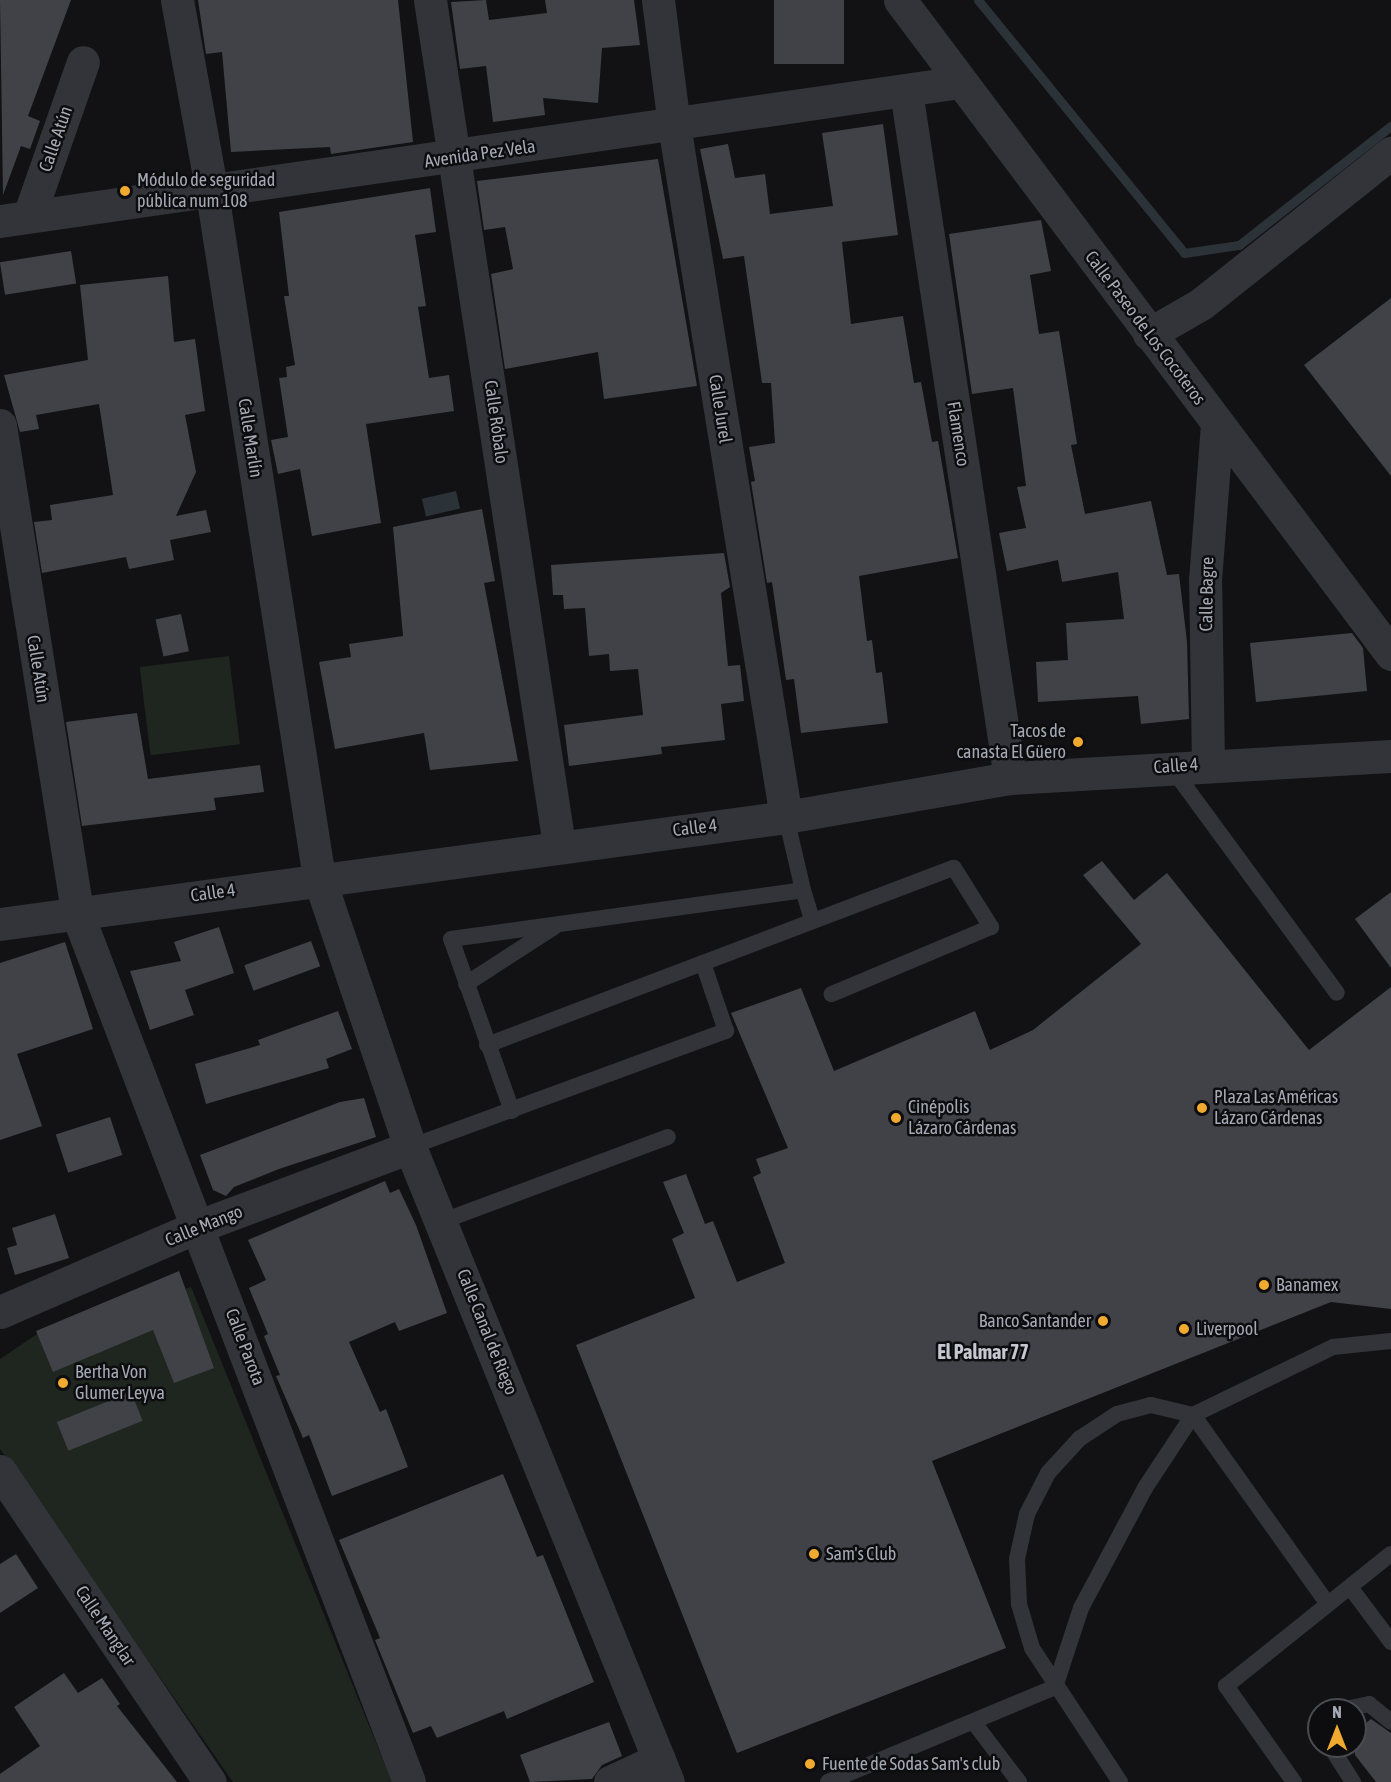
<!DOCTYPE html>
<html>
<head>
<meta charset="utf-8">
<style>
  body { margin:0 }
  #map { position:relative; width:1391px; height:1782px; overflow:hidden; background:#121214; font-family:"Asap Condensed",sans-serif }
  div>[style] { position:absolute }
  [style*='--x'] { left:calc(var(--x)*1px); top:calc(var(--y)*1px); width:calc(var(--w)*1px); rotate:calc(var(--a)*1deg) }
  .green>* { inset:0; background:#1e261f; transform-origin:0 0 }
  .water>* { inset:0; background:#2b3339; transform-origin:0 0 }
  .stream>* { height:9px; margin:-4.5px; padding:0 4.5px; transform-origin:4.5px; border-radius:4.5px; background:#2b3339 }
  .building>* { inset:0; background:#414247; transform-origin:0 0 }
  .service>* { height:16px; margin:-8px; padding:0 8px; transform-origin:8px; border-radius:8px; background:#333439 }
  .minor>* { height:33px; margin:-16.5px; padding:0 16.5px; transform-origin:16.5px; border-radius:16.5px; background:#333439 }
  .dots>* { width:16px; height:16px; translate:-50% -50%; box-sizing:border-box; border:3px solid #0d0d0f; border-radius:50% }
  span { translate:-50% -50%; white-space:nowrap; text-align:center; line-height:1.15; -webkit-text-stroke:5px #0d0d0f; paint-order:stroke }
  .street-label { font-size:18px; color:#a4a9b4 }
  .poi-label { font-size:18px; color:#a4a9b4 }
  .left { translate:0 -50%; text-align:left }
  .right { translate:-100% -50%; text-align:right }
  .neighbourhood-label { font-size:20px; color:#c5c8d0; font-weight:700 }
  .north { position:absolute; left:1307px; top:1698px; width:60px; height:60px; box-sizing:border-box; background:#0d0d0f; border:2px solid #494b51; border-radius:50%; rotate:0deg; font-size:16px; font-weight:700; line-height:24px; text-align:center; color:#a4a9b4 }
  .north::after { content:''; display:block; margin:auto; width:21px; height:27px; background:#efaa2f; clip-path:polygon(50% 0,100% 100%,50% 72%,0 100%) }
</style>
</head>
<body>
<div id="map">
  <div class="green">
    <div style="left:229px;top:656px;width:89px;height:90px;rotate:83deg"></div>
    <div style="clip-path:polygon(191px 1287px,392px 1782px,233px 1782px,0 1449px,0 1359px,40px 1332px)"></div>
  </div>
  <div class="water">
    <div style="left:456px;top:491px;width:18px;height:35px;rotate:77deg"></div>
  </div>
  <div class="stream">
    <div style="--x:978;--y:0;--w:326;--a:50.8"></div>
    <div style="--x:1184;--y:253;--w:56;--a:-8.3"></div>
    <div style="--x:1239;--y:245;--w:193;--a:-38.1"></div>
  </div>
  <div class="building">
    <div style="clip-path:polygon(0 0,71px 0,28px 116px,40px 121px,30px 149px,21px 146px,3px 195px)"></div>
    <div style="clip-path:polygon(198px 0,398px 0,413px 142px,331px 154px,330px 147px,231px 152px,222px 52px,206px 54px)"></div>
    <div style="clip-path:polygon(486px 0,489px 20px,547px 13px,545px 0,634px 0,640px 45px,602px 48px,598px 103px,543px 98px,545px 115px,493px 122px,486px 66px,460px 69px,451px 2px)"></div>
    <div style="left:774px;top:0;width:70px;height:64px"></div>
    <div style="clip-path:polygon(883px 124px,898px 235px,842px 242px,851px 324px,903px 316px,914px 383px,921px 382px,932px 442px,938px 441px,958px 558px,859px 576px,867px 641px,872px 640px,876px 673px,882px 672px,888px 723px,801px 733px,794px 679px,786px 680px,772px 582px,767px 583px,751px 482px,755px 481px,749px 447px,775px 443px,771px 383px,762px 383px,744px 256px,723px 259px,700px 149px,728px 144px,735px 178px,765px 174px,770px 214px,833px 206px,822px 133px)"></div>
    <div style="clip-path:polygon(658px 159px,697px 386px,604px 399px,598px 352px,505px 369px,491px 274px,513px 269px,505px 227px,484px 230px,477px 181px)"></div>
    <div style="clip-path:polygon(430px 188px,436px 232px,415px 235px,426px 306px,418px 307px,429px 378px,449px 375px,454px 411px,366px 424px,381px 523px,312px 536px,300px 469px,278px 474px,271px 440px,288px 437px,279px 378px,287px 377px,286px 367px,295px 365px,284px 296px,289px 296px,279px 212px)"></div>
    <div style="clip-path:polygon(1041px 220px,1051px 271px,1030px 275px,1039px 334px,1059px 331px,1077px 444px,1071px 445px,1085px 514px,1151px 501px,1167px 575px,1179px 574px,1187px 642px,1189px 719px,1141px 724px,1138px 696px,1038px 702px,1036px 662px,1068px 660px,1066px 623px,1124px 619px,1118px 572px,1062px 582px,1058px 560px,1007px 571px,999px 533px,1026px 528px,1017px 487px,1026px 486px,1013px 388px,972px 394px,949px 234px)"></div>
    <div style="left:71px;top:251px;width:33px;height:72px;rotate:81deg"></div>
    <div style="clip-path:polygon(168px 276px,174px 342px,195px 339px,205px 411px,185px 415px,196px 472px,176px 516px,206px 510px,211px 532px,170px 540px,174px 560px,129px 569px,126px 557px,42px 573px,34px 522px,52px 520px,50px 505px,113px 495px,99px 404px,36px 415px,39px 429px,20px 432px,4px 375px,88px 360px,80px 285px)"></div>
    <div style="clip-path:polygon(1391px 298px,1391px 476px,1304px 365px)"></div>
    <div style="clip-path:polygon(482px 509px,495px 581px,484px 583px,518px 761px,430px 770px,424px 733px,335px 749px,319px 662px,351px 657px,349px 644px,403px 636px,393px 527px)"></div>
    <div style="clip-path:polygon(724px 553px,730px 587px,721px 593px,728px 666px,740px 665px,744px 701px,721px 704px,725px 740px,661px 747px,662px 754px,569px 766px,564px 725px,643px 715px,638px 669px,610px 671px,609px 654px,589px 656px,585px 608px,564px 609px,563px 595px,553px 595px,551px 565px)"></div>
    <div style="left:181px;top:614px;width:38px;height:26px;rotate:78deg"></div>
    <div style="clip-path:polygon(1352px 633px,1363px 648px,1367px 691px,1256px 702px,1250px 643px)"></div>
    <div style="clip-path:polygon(137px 713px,148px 779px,260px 765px,264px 792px,214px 798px,216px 810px,82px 826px,66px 722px)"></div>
    <div style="clip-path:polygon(1102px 861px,1134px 900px,1167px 873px,1309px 1050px,1391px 987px,1391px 1309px,1331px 1302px,932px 1461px,1006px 1648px,737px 1753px,576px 1345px,695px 1298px,672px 1239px,684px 1233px,663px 1182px,686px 1174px,705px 1224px,713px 1221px,737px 1282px,785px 1263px,753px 1177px,761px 1173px,756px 1159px,788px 1148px,731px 1013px,801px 988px,834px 1071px,975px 1011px,990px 1050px,1033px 1030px,1141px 944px,1083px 875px)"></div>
    <div style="clip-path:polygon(1391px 892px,1391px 968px,1355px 919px)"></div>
    <div style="clip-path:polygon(219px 927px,234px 973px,185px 990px,194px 1015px,150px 1030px,130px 971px,181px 961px,174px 942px)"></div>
    <div style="left:311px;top:941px;width:27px;height:71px;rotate:70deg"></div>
    <div style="clip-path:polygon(65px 942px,93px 1029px,17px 1054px,42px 1126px,0 1140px,0 963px)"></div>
    <div style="clip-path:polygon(338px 1011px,352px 1049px,326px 1059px,329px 1068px,206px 1104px,195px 1064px,260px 1045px,258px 1040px)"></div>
    <div style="clip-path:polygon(364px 1098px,376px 1137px,279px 1169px,234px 1187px,226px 1196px,213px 1190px,200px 1155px,340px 1102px)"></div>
    <div style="left:110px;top:1117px;width:40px;height:57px;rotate:72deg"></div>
    <div style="clip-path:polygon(385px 1181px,390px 1193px,399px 1189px,416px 1225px,447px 1313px,399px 1331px,395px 1322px,349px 1342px,380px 1412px,386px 1409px,408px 1467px,332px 1496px,309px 1435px,303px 1438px,276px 1376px,280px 1375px,264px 1336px,268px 1334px,249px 1288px,266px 1280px,248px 1240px)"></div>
    <div style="clip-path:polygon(55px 1214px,69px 1258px,15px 1275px,7px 1248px,17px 1245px,12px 1228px)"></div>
    <div style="clip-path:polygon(179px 1271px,214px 1368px,174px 1383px,153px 1330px,53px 1372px,36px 1331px)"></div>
    <div style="left:131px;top:1392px;width:31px;height:80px;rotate:68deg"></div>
    <div style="clip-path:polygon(503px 1474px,537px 1557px,543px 1555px,594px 1682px,507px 1719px,504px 1711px,437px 1738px,431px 1726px,413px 1733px,375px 1640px,380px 1638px,339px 1540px)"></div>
    <div style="clip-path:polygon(16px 1554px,38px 1588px,0 1613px,0 1564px)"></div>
    <div style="clip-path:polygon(64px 1673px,78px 1693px,102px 1678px,120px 1704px,117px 1706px,177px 1782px,0 1782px,0 1774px,40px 1746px,14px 1707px)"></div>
    <div style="clip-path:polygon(1371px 1719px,1391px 1733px,1391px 1782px,1376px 1782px,1355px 1755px,1355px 1732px)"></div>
    <div style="clip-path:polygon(609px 1722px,622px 1756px,602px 1765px,592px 1779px,530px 1782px,520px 1755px)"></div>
  </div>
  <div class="service">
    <div style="--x:1171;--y:767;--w:280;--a:53.7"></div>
    <div style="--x:786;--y:817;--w:75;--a:76.9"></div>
    <div style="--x:466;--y:984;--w:105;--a:-32.9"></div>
    <div style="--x:487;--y:1045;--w:499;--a:-20.8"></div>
    <div style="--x:954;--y:868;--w:70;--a:57.9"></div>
    <div style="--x:991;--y:927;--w:173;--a:157.2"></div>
    <div style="--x:512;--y:1111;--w:182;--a:-109.5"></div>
    <div style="--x:451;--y:939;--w:355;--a:-7.9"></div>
    <div style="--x:803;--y:890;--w:31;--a:73"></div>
    <div style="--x:410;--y:1147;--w:337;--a:-20.2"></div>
    <div style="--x:726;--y:1031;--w:72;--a:-108.7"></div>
    <div style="--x:443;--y:1221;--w:240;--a:-20.5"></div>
    <div style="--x:1350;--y:1587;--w:69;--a:53.3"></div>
    <div style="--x:1341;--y:1710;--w:29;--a:-12"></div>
    <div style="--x:1369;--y:1704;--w:28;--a:39"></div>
    <div style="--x:975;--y:1724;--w:73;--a:52.8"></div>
    <div style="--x:1330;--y:1746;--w:43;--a:57.4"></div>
    <div style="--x:828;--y:1782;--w:246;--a:-22.7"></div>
    <div style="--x:1055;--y:1687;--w:83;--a:-71.8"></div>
    <div style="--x:1081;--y:1608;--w:136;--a:-61.9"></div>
    <div style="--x:1145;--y:1488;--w:87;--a:-56.7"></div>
    <div style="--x:1193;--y:1415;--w:156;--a:-25.9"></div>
    <div style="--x:1333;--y:1347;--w:58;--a:-5.9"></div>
    <div style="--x:1120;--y:1782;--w:160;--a:-123.3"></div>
    <div style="--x:1032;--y:1648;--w:46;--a:-106.5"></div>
    <div style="--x:1019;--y:1604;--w:45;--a:-92.5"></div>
    <div style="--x:1017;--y:1559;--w:46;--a:-77.5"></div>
    <div style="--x:1027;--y:1514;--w:46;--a:-62.9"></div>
    <div style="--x:1048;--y:1473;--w:46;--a:-47.6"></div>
    <div style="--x:1079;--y:1439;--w:45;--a:-33.3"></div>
    <div style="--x:1117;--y:1414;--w:35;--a:-15"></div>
    <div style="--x:1151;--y:1405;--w:43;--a:13.4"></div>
    <div style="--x:1193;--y:1415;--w:232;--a:54.5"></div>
    <div style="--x:1294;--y:1782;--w:118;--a:-125.3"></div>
    <div style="--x:1226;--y:1686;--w:211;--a:-38.7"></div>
  </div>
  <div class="minor">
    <div style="--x:177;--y:0;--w:196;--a:79.7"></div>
    <div style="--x:212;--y:193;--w:693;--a:81.12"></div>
    <div style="--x:319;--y:878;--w:284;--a:71.3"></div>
    <div style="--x:410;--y:1147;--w:685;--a:67.89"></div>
    <div style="--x:430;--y:0;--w:855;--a:81.32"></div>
    <div style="--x:658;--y:0;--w:126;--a:82.7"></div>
    <div style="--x:674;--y:125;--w:701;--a:80.81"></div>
    <div style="--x:900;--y:0;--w:818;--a:53.1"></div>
    <div style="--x:906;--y:91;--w:695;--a:81.39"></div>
    <div style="--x:29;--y:216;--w:163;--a:-70.7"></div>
    <div style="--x:0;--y:221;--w:970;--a:-8.24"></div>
    <div style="--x:1149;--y:334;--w:60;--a:-30"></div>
    <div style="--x:1201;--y:304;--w:243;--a:-38.5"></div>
    <div style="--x:0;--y:425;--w:494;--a:81"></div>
    <div style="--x:77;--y:913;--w:930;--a:69.09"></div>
    <div style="--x:1208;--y:764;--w:184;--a:-90.9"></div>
    <div style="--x:1205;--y:580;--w:156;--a:-85.6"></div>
    <div style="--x:0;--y:924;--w:793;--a:-7.75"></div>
    <div style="--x:786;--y:817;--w:227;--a:-9.9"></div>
    <div style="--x:1010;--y:778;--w:382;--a:-3.3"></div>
    <div style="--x:0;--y:1312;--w:217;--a:-23.4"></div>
    <div style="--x:199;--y:1226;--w:225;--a:-20.5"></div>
    <div style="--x:0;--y:1471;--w:375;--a:56"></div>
    <div style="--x:610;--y:1782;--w:54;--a:-25.1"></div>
  </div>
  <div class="dots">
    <div style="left:125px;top:191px;background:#efaa2f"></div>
    <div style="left:1078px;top:742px;background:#efaa2f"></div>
    <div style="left:1202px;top:1108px;background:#efaa2f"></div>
    <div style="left:896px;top:1118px;background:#efaa2f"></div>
    <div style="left:1264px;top:1285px;background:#efaa2f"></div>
    <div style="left:1103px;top:1321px;background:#efaa2f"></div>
    <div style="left:1184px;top:1329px;background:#efaa2f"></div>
    <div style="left:63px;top:1383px;background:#efaa2f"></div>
    <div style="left:814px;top:1554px;background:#efaa2f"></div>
    <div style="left:810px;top:1764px;background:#efaa2f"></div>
  </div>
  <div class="street-label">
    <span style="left:56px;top:139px;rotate:-71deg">Calle Atún</span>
    <span style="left:480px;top:154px;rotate:-8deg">Avenida Pez Vela</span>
    <span style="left:1145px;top:328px;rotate:53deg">Calle Paseo de Los Cocoteros</span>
    <span style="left:720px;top:409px;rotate:81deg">Calle Jurel</span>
    <span style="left:496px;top:422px;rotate:82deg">Calle Róbalo</span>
    <span style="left:958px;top:434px;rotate:81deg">Flamenco</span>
    <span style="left:250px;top:438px;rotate:81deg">Calle Marlín</span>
    <span style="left:1207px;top:594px;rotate:-89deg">Calle Bagre</span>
    <span style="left:38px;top:669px;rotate:81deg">Calle Atún</span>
    <span style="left:1176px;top:766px;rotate:-4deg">Calle 4</span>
    <span style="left:695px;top:828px;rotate:-7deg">Calle 4</span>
    <span style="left:213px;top:893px;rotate:-8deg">Calle 4</span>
    <span style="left:204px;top:1226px;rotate:-22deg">Calle Mango</span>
    <span style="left:487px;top:1332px;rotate:68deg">Calle Canal de Riego</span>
    <span style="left:245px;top:1347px;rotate:69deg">Calle Parota</span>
    <span style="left:105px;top:1626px;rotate:56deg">Calle Manglar</span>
  </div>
  <div class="poi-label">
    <span class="left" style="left:137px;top:191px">Módulo de seguridad<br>pública num 108</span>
    <span class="right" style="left:1066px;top:742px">Tacos de<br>canasta El Güero</span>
    <span class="left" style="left:1214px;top:1108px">Plaza Las Américas<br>Lázaro Cárdenas</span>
    <span class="left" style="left:908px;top:1118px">Cinépolis<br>Lázaro Cárdenas</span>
    <span class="left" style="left:1276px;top:1285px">Banamex</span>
    <span class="right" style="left:1091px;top:1321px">Banco Santander</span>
    <span class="left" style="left:1196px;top:1329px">Liverpool</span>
    <span class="left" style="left:75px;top:1383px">Bertha Von<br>Glumer Leyva</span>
    <span class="left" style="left:826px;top:1554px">Sam's Club</span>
    <span class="left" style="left:822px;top:1764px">Fuente de Sodas Sam's club</span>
  </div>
  <div class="neighbourhood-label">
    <span style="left:983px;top:1351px">El Palmar 77</span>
  </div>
  <div class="north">N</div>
</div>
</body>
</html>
